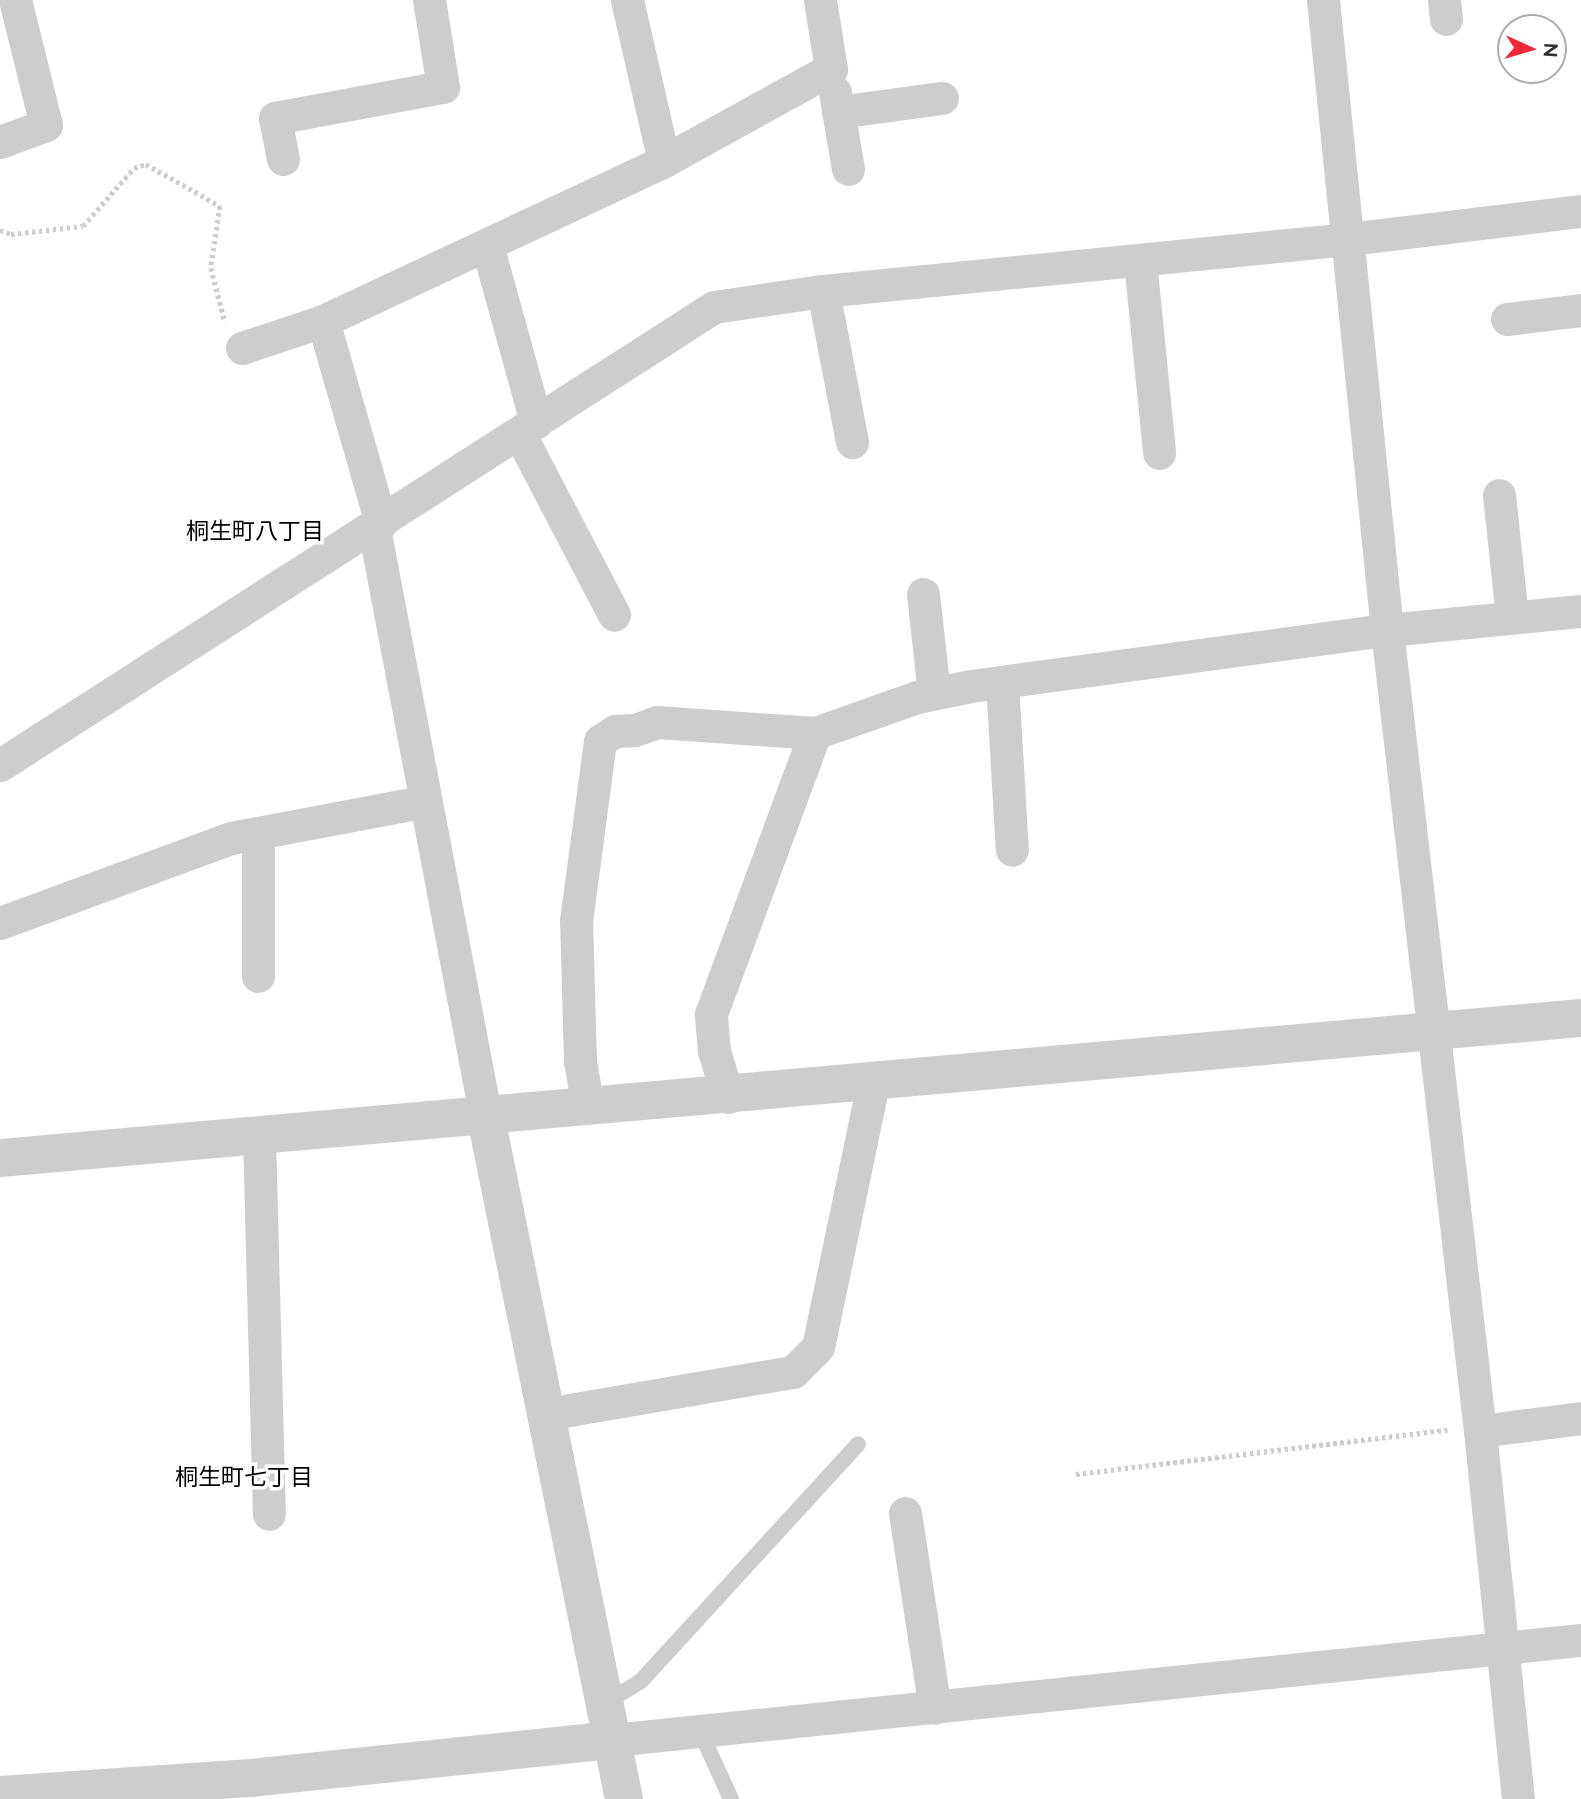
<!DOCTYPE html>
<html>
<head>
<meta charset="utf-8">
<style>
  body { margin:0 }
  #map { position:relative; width:1581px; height:1799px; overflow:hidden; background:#fff; font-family:Raleway,"Noto Sans JP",sans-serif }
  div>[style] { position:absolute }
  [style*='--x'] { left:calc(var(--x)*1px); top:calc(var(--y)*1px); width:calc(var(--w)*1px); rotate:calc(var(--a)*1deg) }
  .path>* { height:4.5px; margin-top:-2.25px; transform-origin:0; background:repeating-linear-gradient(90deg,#cdcdcd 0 3.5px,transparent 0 7px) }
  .service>* { height:16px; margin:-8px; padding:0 8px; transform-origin:8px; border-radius:8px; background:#cdcdcd }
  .minor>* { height:33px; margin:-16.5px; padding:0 16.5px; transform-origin:16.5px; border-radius:16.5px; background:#cdcdcd }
  .tertiary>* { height:38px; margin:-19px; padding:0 19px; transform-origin:19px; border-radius:19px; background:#cdcdcd }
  span { translate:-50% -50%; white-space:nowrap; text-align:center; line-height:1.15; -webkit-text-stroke:7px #fff; paint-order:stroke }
  .neighbourhood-label { font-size:23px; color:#000 }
  .north { position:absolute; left:1497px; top:14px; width:70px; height:70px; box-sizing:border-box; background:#fff; border:2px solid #acacac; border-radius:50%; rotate:94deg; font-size:19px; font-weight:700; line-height:28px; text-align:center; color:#303030 }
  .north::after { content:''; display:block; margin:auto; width:24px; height:32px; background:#f12736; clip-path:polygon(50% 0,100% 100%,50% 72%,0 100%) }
</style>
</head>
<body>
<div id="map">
  <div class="path">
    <div style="--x:0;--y:230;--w:12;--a:20"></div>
    <div style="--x:11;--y:234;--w:72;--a:-6.3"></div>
    <div style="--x:83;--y:226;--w:77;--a:-48.7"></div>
    <div style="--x:134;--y:168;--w:13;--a:-18"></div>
    <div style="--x:146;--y:164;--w:85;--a:29.6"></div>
    <div style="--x:220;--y:206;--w:63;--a:98.3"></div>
    <div style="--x:211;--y:268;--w:56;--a:75.5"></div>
    <div style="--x:1076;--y:1474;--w:374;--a:-6.8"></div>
  </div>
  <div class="service">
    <div style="--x:605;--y:1703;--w:42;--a:-31.4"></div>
    <div style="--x:641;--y:1681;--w:321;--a:-47.5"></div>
    <div style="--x:700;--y:1731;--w:75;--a:65.5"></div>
  </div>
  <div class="minor">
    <div style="--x:627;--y:0;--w:165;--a:77.1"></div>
    <div style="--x:1323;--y:0;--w:633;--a:84.2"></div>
    <div style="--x:1387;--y:630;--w:806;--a:83.38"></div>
    <div style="--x:1480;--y:1431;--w:370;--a:84.1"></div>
    <div style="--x:1444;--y:0;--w:19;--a:84"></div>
    <div style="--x:835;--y:92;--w:78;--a:80.4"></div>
    <div style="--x:838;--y:112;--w:105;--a:-7.7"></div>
    <div style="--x:0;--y:142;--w:49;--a:-20.3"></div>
    <div style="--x:46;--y:125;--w:129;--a:-103.9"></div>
    <div style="--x:283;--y:159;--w:42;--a:-101"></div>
    <div style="--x:275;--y:118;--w:171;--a:-10.5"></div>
    <div style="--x:443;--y:87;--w:88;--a:-99.1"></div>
    <div style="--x:487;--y:245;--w:184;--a:74.5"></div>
    <div style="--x:1140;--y:261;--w:193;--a:84.3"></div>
    <div style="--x:823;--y:291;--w:154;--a:79.1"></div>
    <div style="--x:1507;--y:319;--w:75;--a:-6.9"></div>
    <div style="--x:242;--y:348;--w:85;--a:-18.4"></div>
    <div style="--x:519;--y:433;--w:205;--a:62.4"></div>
    <div style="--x:1499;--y:495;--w:123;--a:83.9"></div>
    <div style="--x:381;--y:523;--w:210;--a:-106"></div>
    <div style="--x:323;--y:321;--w:377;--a:-25.1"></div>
    <div style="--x:664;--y:161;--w:191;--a:-28.9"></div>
    <div style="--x:831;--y:69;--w:70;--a:-99.1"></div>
    <div style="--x:374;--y:528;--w:595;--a:79.26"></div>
    <div style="--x:923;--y:594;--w:100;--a:83.7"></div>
    <div style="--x:1002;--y:683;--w:167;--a:86.6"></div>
    <div style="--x:0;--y:765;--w:848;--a:-32.68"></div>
    <div style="--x:714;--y:307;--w:110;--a:-8.4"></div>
    <div style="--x:823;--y:291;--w:529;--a:-5.65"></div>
    <div style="--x:1349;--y:239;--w:234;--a:-6.9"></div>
    <div style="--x:0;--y:923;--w:246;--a:-20.2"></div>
    <div style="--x:231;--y:838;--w:198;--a:-10.7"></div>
    <div style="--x:258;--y:976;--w:143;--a:-90"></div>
    <div style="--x:728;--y:1097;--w:48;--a:-106.9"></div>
    <div style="--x:714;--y:1051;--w:37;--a:-95"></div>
    <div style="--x:711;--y:1014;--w:300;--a:-69.7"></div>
    <div style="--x:588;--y:1107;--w:47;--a:-99.9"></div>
    <div style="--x:580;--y:1061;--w:140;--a:-91.6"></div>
    <div style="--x:576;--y:921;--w:182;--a:-82.4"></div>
    <div style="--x:600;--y:741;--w:18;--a:-34"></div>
    <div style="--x:615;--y:731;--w:20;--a:-3"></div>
    <div style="--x:635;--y:730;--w:23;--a:-20"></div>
    <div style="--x:657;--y:722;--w:158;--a:4"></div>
    <div style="--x:815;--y:733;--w:108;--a:-19.4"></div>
    <div style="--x:917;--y:697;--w:55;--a:-11.5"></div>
    <div style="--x:971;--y:686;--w:420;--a:-7.7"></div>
    <div style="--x:1387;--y:630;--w:195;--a:-5.6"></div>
    <div style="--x:259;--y:1136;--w:378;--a:88.5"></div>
    <div style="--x:546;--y:1414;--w:251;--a:-9.7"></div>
    <div style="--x:793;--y:1372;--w:35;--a:-45"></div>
    <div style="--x:818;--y:1347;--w:270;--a:-78.2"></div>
    <div style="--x:1480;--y:1431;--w:102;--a:-7.3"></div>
    <div style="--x:905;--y:1513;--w:197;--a:81.3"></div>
    <div style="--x:613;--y:1740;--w:973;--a:-5.9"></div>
  </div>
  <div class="tertiary">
    <div style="--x:485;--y:1113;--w:700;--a:78.55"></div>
    <div style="--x:0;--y:1158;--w:1587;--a:-5.06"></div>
    <div style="--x:0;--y:1795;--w:252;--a:-3.9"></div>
    <div style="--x:251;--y:1778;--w:364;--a:-6"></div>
  </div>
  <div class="neighbourhood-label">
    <span style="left:255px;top:531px">桐生町八丁目</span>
    <span style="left:244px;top:1477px">桐生町七丁目</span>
  </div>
  <div class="north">N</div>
</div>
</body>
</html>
